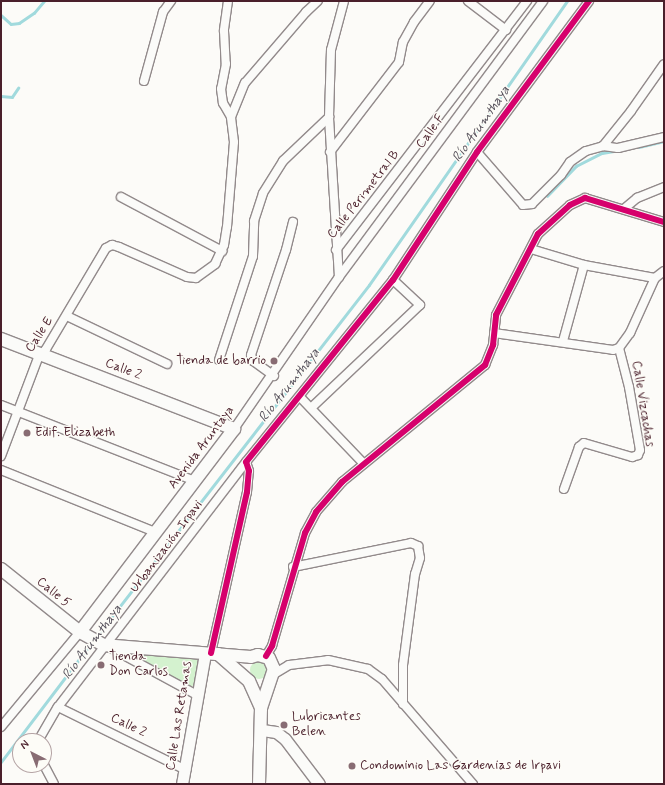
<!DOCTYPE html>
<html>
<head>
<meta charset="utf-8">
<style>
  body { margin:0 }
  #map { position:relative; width:665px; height:785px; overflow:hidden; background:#fcfbf8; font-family:Mynerve,sans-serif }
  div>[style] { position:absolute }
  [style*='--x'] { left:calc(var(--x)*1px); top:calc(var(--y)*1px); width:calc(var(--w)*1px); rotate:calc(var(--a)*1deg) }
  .green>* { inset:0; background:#d4f2cf }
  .round { border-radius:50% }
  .stream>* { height:2.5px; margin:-1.25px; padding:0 1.25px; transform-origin:1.25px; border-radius:1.25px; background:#a1dadd }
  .roads { filter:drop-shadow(1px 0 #928a8b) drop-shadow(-1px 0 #928a8b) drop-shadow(0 1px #928a8b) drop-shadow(0 -1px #928a8b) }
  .minor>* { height:8px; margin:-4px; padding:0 4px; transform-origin:4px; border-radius:4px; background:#fbfbf9 }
  .tertiary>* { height:11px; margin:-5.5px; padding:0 5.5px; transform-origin:5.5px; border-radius:5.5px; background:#fbfbf9 }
  .secondary>* { height:12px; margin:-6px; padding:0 6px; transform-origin:6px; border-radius:6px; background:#fbfbf9 }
  .cycleway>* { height:6px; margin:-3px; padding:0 3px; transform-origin:3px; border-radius:3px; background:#d6006c }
  .dots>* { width:11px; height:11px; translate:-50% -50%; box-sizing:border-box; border:2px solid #fdfcf7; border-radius:50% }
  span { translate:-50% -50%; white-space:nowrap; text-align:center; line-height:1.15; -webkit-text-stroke:3px #fdfcf7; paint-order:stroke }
  .street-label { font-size:13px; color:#4a1f2b }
  .poi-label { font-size:13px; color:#4a1f2b }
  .right { translate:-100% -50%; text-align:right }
  .left { translate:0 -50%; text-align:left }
  .water-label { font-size:14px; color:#58535d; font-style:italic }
  .frame { position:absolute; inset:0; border:2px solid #4a1f2b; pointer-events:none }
  .north { position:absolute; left:12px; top:733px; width:40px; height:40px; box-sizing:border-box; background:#fdfcf7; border:1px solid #b5a4a5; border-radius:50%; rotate:318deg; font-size:11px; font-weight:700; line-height:16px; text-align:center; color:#4a1f2b }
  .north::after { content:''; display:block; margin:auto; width:14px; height:18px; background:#886c73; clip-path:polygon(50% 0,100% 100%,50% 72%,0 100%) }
</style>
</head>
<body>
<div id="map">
  <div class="green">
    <div style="clip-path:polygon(129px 653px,197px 658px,199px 662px,194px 685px,189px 688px)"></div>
    <div class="round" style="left:250px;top:661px;width:18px;height:18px"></div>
  </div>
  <div class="stream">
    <div style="--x:1;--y:15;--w:13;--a:42"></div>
    <div style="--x:11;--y:24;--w:8;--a:-7"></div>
    <div style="--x:19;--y:23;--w:18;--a:-34"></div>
    <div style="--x:34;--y:13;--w:16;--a:-50"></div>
    <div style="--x:1;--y:96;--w:11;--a:5"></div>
    <div style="--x:12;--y:97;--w:11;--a:-56"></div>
    <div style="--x:639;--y:147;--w:26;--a:-13"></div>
    <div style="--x:547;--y:196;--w:42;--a:-46"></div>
    <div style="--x:576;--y:166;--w:29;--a:-27"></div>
    <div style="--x:602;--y:153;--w:13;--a:-9"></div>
    <div style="--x:96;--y:637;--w:445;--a:-52.2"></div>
    <div style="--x:369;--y:285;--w:346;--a:-55.1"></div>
    <div style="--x:1;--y:762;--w:151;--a:-52.8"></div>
  </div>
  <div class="roads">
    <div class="minor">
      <div style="--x:228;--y:1;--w:30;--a:98"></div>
      <div style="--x:224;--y:31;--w:33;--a:87"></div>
      <div style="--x:226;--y:64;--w:25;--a:101"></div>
      <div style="--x:221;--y:89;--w:14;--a:82"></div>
      <div style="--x:223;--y:103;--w:16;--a:60"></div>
      <div style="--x:468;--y:1;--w:48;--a:37.3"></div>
      <div style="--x:144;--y:81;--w:72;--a:-74.6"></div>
      <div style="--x:163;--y:12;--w:14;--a:-54"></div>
      <div style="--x:603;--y:146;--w:15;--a:8"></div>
      <div style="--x:618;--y:148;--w:47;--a:-13.4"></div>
      <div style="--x:330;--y:152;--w:113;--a:-52.5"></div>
      <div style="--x:399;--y:62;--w:20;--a:-79"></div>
      <div style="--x:403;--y:42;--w:23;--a:-61"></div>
      <div style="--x:414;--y:22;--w:26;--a:-53"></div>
      <div style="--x:477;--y:152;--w:70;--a:49"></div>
      <div style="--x:523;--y:205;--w:9;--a:-6"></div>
      <div style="--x:532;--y:204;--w:41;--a:-45"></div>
      <div style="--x:561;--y:175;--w:16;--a:-55"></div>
      <div style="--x:570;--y:162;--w:19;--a:-35"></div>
      <div style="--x:586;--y:151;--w:18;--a:-16"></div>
      <div style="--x:603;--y:146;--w:45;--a:-51.3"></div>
      <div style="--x:631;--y:111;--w:57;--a:-54.9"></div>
      <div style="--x:121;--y:197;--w:115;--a:28.1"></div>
      <div style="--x:625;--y:208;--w:16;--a:-40"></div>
      <div style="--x:637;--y:198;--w:29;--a:-22"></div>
      <div style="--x:531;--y:249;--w:55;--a:16.8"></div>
      <div style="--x:584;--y:265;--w:72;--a:10.4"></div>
      <div style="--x:336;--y:250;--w:314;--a:-52.5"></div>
      <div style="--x:339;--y:277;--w:160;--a:-93.6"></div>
      <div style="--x:329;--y:117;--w:67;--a:-88.3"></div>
      <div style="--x:331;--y:50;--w:51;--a:-75.1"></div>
      <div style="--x:67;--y:316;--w:111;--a:25.6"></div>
      <div style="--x:494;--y:333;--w:120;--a:8.1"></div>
      <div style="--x:613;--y:350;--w:6;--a:-18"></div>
      <div style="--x:619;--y:348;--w:19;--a:-54"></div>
      <div style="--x:630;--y:333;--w:60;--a:-65.6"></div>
      <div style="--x:655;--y:278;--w:11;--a:-38"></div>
      <div style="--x:563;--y:341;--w:79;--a:-74.6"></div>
      <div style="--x:219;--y:360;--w:109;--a:-71.9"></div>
      <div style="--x:253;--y:256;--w:35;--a:-88"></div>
      <div style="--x:254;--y:221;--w:29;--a:-72"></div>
      <div style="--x:263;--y:193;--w:38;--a:-58"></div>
      <div style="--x:283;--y:161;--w:64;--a:-43.7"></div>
      <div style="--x:274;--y:376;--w:26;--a:-144"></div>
      <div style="--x:253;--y:361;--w:6;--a:-108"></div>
      <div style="--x:251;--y:355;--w:111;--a:-71.6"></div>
      <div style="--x:286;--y:250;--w:29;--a:-76"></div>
      <div style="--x:300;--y:397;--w:91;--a:46.3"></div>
      <div style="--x:1;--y:405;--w:208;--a:21.4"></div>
      <div style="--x:311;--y:408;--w:150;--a:-43.4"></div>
      <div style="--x:420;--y:305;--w:37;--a:-137"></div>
      <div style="--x:234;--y:429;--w:185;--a:-55.4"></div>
      <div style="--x:339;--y:277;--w:343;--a:-53.5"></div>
      <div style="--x:1;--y:456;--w:105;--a:-69.3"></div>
      <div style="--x:38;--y:358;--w:12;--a:-48"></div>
      <div style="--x:46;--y:349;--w:117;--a:-59.3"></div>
      <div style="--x:106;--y:248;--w:7;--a:-27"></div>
      <div style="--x:112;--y:245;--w:7;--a:16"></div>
      <div style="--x:119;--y:247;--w:74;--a:23.8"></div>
      <div style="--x:187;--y:277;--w:9;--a:6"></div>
      <div style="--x:196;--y:278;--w:24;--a:-36"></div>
      <div style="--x:215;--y:264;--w:21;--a:-65"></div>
      <div style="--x:224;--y:245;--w:18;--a:-81"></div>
      <div style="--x:227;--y:227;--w:85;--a:-85.3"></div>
      <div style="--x:234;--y:142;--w:25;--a:-97"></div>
      <div style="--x:231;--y:117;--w:37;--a:-68"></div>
      <div style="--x:245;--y:83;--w:94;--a:-49.3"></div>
      <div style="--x:306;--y:12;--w:16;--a:-43"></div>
      <div style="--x:1;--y:470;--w:166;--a:21.9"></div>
      <div style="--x:564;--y:489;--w:45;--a:-70.3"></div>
      <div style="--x:579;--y:447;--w:6;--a:-39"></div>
      <div style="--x:584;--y:443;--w:50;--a:16.3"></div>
      <div style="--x:632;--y:457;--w:6;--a:-18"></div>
      <div style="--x:638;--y:455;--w:5;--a:-68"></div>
      <div style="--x:640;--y:450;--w:64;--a:-99.9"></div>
      <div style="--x:629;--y:387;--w:40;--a:-104.4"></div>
      <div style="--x:293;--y:567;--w:120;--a:-11.5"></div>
      <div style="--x:411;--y:543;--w:8;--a:23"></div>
      <div style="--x:418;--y:546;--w:12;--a:81"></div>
      <div style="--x:420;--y:558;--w:17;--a:107"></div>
      <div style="--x:415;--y:574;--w:92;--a:97.5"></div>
      <div style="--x:403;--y:665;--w:39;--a:90"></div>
      <div style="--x:107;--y:646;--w:102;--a:28.6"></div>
      <div style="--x:211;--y:653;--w:165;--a:-77.4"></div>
      <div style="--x:247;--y:492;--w:21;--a:-85"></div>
      <div style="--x:249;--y:471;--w:9;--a:-108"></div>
      <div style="--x:246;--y:462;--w:234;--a:-51.1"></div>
      <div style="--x:393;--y:280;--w:153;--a:-56.7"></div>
      <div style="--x:477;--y:152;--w:188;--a:-53.4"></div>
      <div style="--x:266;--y:656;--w:12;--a:-59"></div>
      <div style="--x:272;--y:646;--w:118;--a:-73.7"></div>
      <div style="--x:305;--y:533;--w:24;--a:-62"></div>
      <div style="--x:316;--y:512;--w:40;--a:-49"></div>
      <div style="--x:342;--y:482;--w:185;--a:-39.3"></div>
      <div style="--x:485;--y:365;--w:22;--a:-68"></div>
      <div style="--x:493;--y:345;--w:30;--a:-84"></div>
      <div style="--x:496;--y:315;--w:91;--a:-62.6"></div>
      <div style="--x:538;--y:234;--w:43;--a:-42.2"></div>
      <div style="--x:570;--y:205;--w:17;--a:-25"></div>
      <div style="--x:585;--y:198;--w:83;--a:16.9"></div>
      <div style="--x:274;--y:674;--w:17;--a:-31"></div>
      <div style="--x:289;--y:665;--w:39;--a:-7"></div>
      <div style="--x:328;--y:660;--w:41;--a:12.7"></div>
      <div style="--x:368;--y:669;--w:17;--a:36"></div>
      <div style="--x:382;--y:679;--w:139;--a:49.1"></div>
      <div style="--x:58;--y:707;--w:143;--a:26.2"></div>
      <div style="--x:1;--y:727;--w:124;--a:-50.3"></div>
      <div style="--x:38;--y:741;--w:39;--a:-60"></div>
      <div style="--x:58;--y:707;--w:309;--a:-52.5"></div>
      <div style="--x:44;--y:765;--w:21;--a:62"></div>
    </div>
    <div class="tertiary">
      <div style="--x:262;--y:730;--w:14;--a:8"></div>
      <div style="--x:276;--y:732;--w:11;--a:38"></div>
      <div style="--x:285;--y:739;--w:56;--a:52.9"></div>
      <div style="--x:182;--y:784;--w:133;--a:-80"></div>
    </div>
    <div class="secondary">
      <div style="--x:1;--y:339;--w:250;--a:21.1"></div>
      <div style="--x:234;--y:429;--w:255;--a:127.2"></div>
      <div style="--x:1;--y:569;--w:101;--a:38.6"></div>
      <div style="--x:80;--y:632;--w:26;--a:29"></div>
      <div style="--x:103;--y:645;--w:148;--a:4.6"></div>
      <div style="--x:251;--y:657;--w:7;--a:-16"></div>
      <div style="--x:258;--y:655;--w:11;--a:15"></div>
      <div style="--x:269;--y:658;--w:12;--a:66"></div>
      <div style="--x:274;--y:669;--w:41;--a:108.4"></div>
      <div style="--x:261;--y:708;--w:76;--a:91.5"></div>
      <div style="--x:218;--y:654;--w:41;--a:41.1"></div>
      <div style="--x:249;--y:681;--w:30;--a:66"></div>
    </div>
  </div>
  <div class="cycleway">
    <div style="--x:211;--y:653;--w:165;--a:-77.4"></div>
    <div style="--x:247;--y:492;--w:21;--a:-85"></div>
    <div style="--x:249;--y:471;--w:9;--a:-108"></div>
    <div style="--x:246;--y:462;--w:234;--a:-51.1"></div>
    <div style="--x:393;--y:280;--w:153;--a:-56.7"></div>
    <div style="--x:477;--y:152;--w:188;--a:-53.4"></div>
    <div style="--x:266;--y:656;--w:12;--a:-59"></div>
    <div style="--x:272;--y:646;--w:118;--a:-73.7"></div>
    <div style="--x:305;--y:533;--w:24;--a:-62"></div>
    <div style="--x:316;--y:512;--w:40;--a:-49"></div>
    <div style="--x:342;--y:482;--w:185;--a:-39.3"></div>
    <div style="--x:485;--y:365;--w:22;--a:-68"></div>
    <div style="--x:493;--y:345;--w:30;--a:-84"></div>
    <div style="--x:496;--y:315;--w:91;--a:-62.6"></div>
    <div style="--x:538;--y:234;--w:43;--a:-42.2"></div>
    <div style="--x:570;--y:205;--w:17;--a:-25"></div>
    <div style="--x:585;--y:198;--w:83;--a:16.9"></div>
  </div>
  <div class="dots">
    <div style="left:274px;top:361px;background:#886c73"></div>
    <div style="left:27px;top:433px;background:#886c73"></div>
    <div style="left:101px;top:665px;background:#886c73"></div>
    <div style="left:284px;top:725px;background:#886c73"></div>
    <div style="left:352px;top:766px;background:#886c73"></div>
  </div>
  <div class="street-label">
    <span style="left:431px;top:132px;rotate:-54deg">Calle F</span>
    <span style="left:364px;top:195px;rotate:-52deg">Calle Perimetral B</span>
    <span style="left:40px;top:335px;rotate:-57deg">Calle E</span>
    <span style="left:123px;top:370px;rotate:21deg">Calle 2</span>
    <span style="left:642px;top:404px;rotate:81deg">Calle Vizcachas</span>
    <span style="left:202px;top:448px;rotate:-53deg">Avenida Aruntaya</span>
    <span style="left:167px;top:547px;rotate:-53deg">Urbanización Irpavi</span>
    <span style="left:53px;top:593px;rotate:39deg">Calle 5</span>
    <span style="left:180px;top:716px;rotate:-81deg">Calle Las Retamas</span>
    <span style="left:128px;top:726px;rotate:26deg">Calle 2</span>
  </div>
  <div class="poi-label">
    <span class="right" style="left:266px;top:361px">Tienda de barrio</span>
    <span class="left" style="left:35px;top:433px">Edif. Elizabeth</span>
    <span class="left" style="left:109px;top:665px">Tienda<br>Don Carlos</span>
    <span class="left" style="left:292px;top:725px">Lubricantes<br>Belen</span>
    <span class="left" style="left:360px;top:766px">Condominio Las Gardenias de Irpavi</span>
  </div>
  <div class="water-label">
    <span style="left:481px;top:124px;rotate:-55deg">Río Arumthaya</span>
    <span style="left:289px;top:385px;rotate:-52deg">Río Arumthaya</span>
    <span style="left:92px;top:642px;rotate:-53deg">Río Arumthaya</span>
  </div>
  <div class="frame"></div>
  <div class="north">N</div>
</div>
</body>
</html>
